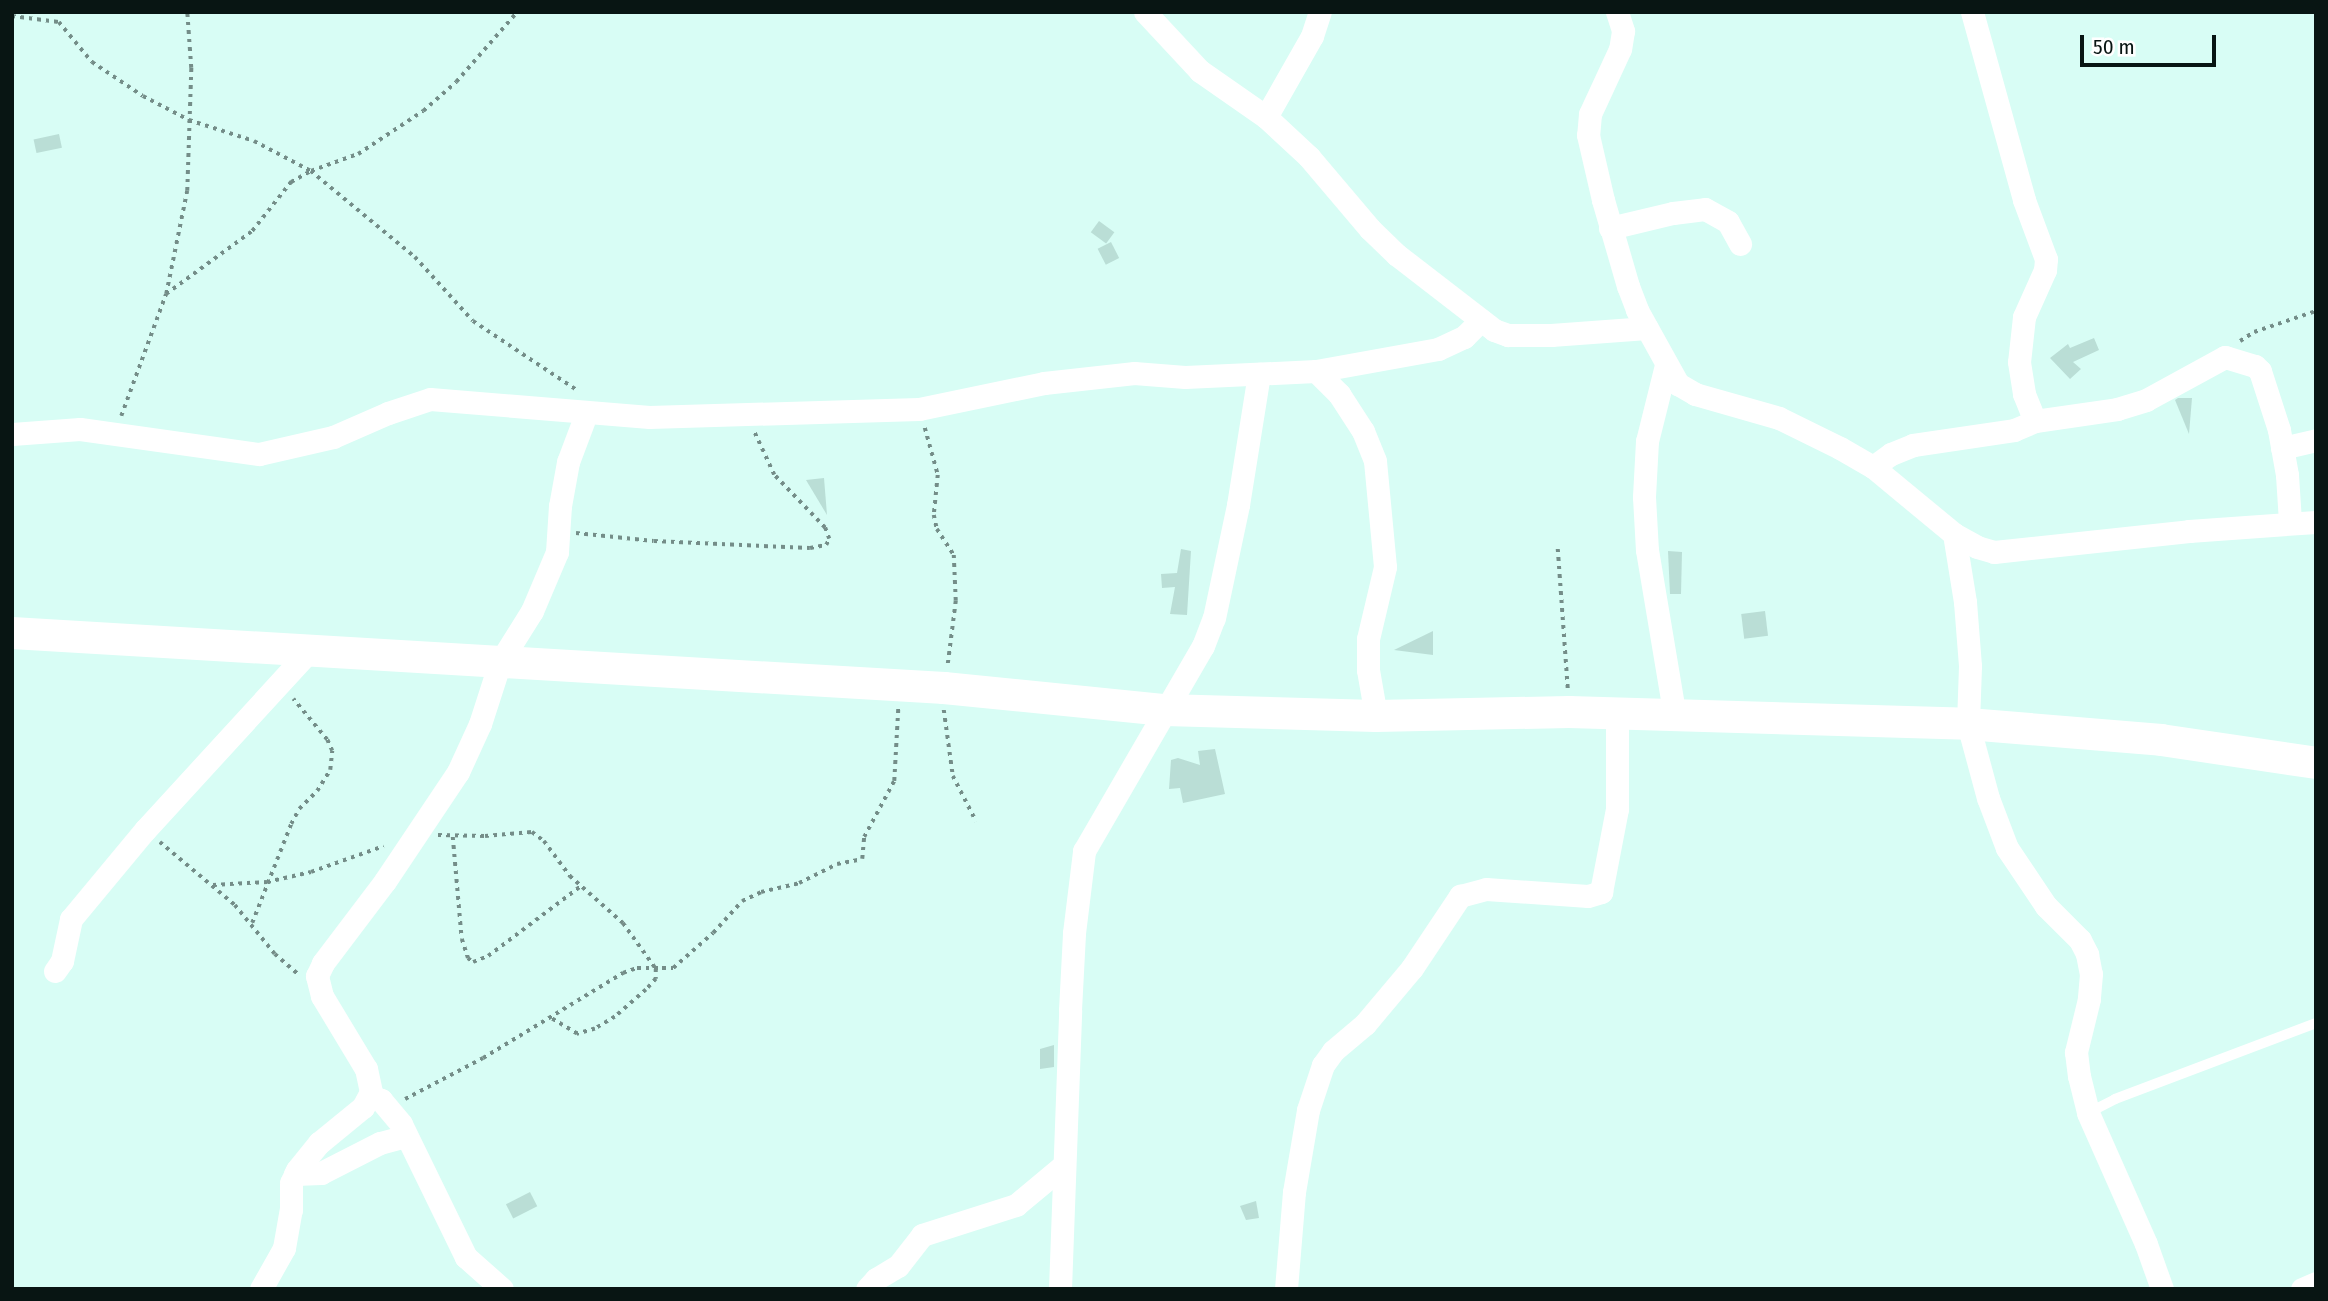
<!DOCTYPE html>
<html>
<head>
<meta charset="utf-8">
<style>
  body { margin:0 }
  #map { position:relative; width:2328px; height:1301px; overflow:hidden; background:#d8fdf5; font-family:"Fira Sans Condensed",sans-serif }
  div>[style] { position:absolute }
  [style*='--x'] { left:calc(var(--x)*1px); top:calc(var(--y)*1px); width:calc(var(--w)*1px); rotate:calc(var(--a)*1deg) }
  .building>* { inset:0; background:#baded6; transform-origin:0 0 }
  .path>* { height:3.5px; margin-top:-1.75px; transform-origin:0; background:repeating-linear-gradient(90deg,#748d88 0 3.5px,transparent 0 8.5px) }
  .lane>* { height:10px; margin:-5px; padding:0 5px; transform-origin:5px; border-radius:5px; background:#fff }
  .street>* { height:23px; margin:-11.5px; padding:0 11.5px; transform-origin:11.5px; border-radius:11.5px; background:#fff }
  .secondary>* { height:32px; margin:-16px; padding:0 16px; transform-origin:16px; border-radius:16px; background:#fff }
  span { translate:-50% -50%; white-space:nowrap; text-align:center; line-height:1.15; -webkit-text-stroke:6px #fff; paint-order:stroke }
  .frame { position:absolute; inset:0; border:14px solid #081513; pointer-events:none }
  .scale { position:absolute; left:2080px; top:35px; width:136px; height:32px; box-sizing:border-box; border:4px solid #081513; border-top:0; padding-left:9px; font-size:21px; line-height:24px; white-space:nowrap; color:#081513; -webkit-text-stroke:5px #fff; paint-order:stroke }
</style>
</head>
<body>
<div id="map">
  <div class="building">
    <div style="left:59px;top:134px;width:14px;height:26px;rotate:78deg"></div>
    <div style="left:1099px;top:221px;width:19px;height:14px;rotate:36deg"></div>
    <div style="left:1111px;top:242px;width:18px;height:15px;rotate:63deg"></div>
    <div style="clip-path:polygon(2094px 338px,2099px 350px,2073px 362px,2081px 369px,2070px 379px,2050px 358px,2068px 344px,2070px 348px)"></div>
    <div style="clip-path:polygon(2178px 398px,2192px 398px,2189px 434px,2175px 400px)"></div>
    <div style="clip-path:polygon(824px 478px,827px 515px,806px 480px)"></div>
    <div style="clip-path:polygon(1181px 549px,1191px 551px,1187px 615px,1170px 614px,1175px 587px,1162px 588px,1161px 574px,1177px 573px)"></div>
    <div style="clip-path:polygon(1668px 551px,1682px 552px,1681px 594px,1670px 594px)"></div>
    <div style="left:1765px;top:611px;width:25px;height:24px;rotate:83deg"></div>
    <div style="clip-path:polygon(1433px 631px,1433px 655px,1394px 650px)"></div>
    <div style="clip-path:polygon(1215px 749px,1225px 794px,1183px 803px,1180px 788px,1169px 789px,1171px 760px,1178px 758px,1200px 765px,1198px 751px)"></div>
    <div style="clip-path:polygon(1054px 1045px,1054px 1067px,1040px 1069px,1040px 1049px)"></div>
    <div style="left:530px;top:1192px;width:16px;height:27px;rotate:63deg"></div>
    <div style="clip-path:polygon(1256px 1201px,1259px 1218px,1246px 1220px,1240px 1206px)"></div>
  </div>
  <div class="path">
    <div style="--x:12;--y:16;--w:47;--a:7.3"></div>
    <div style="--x:59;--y:22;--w:52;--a:50.5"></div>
    <div style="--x:92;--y:62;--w:61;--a:33.7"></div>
    <div style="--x:143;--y:96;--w:52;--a:27.6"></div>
    <div style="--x:189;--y:120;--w:68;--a:17.9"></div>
    <div style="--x:254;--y:141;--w:64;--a:27.8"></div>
    <div style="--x:311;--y:171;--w:135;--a:39.6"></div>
    <div style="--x:415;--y:257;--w:86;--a:47.8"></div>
    <div style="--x:473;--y:321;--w:125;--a:33.6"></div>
    <div style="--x:166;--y:294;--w:107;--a:-36.2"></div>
    <div style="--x:252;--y:231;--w:63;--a:-51.5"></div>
    <div style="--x:291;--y:182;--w:23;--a:-29"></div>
    <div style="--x:311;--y:171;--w:50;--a:-19.9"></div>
    <div style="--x:358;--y:154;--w:78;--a:-33.5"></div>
    <div style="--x:423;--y:111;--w:44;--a:-41.3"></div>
    <div style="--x:456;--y:82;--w:93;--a:-48.9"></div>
    <div style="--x:2240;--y:341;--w:17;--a:-33"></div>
    <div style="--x:2254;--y:332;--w:65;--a:-18.7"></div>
    <div style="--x:121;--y:416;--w:130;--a:-69.8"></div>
    <div style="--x:166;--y:294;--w:105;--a:-78.5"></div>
    <div style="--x:187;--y:191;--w:123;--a:-88.1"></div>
    <div style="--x:191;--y:68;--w:56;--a:-94.1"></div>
    <div style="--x:925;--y:428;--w:49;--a:74.5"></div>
    <div style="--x:938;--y:475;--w:40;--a:95.7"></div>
    <div style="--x:934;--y:515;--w:14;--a:78"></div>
    <div style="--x:937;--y:529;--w:31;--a:57"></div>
    <div style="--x:954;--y:555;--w:46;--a:87.5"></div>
    <div style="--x:956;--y:601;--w:64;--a:97.2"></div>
    <div style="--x:576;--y:533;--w:78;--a:5.9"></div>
    <div style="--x:654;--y:541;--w:156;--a:2.6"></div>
    <div style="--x:810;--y:548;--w:16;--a:-11"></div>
    <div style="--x:826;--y:545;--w:7;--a:-63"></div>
    <div style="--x:829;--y:539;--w:12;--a:-110"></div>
    <div style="--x:825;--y:528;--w:74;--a:-133.9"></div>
    <div style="--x:774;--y:475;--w:47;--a:-114.9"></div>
    <div style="--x:1558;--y:549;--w:140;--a:85.9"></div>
    <div style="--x:944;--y:710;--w:67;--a:82.2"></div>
    <div style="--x:953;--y:776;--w:51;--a:62.9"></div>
    <div style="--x:438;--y:835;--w:47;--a:1.2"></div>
    <div style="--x:485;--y:836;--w:47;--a:-4.9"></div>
    <div style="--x:532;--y:832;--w:15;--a:37"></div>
    <div style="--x:544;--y:841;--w:44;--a:53.4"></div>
    <div style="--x:570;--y:876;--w:71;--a:41.6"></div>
    <div style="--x:623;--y:923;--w:57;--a:54.3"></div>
    <div style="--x:656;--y:969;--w:10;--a:90"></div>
    <div style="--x:656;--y:979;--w:15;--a:132"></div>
    <div style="--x:646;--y:990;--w:41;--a:138.9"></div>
    <div style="--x:615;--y:1017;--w:23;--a:149"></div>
    <div style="--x:595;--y:1029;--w:19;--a:164"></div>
    <div style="--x:577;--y:1034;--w:33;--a:-149"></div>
    <div style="--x:453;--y:837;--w:102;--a:85"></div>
    <div style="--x:462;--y:939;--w:20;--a:72"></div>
    <div style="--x:468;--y:958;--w:6;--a:39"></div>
    <div style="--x:473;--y:962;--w:16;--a:-22"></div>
    <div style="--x:488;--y:956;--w:116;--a:-37"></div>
    <div style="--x:160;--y:842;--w:98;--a:40"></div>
    <div style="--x:235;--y:905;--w:63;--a:50.8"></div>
    <div style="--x:275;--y:954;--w:30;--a:41"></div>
    <div style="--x:213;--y:885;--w:54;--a:-3.2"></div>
    <div style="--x:267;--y:882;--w:45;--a:-12.8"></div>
    <div style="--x:311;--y:872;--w:77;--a:-19.6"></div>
    <div style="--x:252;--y:923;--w:106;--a:-68.5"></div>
    <div style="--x:291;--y:824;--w:17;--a:-62"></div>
    <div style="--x:299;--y:809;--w:25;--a:-45"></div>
    <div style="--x:317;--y:791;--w:25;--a:-58"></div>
    <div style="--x:330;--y:770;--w:19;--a:-84"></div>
    <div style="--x:332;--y:751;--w:12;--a:-114"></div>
    <div style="--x:327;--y:740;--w:53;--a:-129.7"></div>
    <div style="--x:405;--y:1099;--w:88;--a:-27.7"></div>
    <div style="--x:483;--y:1058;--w:164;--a:-31.3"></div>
    <div style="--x:623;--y:973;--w:15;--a:-20"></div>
    <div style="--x:637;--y:968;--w:36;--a:0"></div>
    <div style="--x:673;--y:968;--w:53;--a:-41.2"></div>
    <div style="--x:713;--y:933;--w:43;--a:-47.8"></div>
    <div style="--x:742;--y:901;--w:21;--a:-25"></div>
    <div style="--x:761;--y:892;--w:39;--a:-13"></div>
    <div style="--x:799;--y:883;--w:42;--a:-26.6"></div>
    <div style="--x:837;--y:864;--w:25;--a:-11"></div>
    <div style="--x:862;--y:859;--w:22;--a:-85"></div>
    <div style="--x:864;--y:837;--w:64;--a:-61.8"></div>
    <div style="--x:894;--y:781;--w:72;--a:-86.8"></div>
  </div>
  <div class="lane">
    <div style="--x:2088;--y:1113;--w:30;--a:-27"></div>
    <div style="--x:2115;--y:1099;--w:215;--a:-20.7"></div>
  </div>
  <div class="street">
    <div style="--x:1145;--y:12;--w:81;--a:47"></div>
    <div style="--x:1200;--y:71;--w:80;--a:34.9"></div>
    <div style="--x:1266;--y:117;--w:59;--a:42.9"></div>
    <div style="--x:1309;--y:157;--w:94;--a:49.7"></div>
    <div style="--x:1370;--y:229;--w:37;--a:44"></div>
    <div style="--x:1397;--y:255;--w:123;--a:37.7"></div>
    <div style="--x:1494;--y:330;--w:15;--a:20"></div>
    <div style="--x:1508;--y:335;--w:43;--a:0"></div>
    <div style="--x:1551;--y:335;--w:96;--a:-4.2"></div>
    <div style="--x:1617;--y:12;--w:20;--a:72"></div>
    <div style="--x:1623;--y:31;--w:18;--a:99"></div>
    <div style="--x:1620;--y:49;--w:72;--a:114.8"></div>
    <div style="--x:1590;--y:114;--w:21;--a:95"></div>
    <div style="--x:1588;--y:135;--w:67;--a:77"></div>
    <div style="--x:1603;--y:200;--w:90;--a:73.8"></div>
    <div style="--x:1628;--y:286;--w:26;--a:69"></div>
    <div style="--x:1637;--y:310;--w:85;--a:61"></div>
    <div style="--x:1678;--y:384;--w:20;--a:30"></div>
    <div style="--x:1695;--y:394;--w:87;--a:15.9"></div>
    <div style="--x:1779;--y:418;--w:68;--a:26.2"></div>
    <div style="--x:1840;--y:448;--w:38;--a:30"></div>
    <div style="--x:1873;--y:467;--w:105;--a:39.6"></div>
    <div style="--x:1954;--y:534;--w:26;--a:29"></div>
    <div style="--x:1977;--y:547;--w:18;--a:16"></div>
    <div style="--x:1994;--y:552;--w:196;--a:-6.1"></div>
    <div style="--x:2189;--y:531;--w:127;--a:-4.1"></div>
    <div style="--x:1972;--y:12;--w:195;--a:74.5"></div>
    <div style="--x:2024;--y:200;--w:63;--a:69.6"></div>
    <div style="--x:2046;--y:259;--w:11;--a:95"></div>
    <div style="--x:2045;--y:270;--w:51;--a:114.1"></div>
    <div style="--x:2024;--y:317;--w:45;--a:96.3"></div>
    <div style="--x:2019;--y:362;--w:32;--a:81"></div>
    <div style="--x:2024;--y:394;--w:29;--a:68"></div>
    <div style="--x:1266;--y:117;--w:93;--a:-60.4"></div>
    <div style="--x:1312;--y:36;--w:25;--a:-72"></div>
    <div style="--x:1610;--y:228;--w:65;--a:-13.4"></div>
    <div style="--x:1673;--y:213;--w:32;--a:-7"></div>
    <div style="--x:1705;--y:209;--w:26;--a:29"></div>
    <div style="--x:1728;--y:222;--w:25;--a:61"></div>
    <div style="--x:1666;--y:365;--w:78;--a:104"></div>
    <div style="--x:1647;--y:441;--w:56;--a:93.1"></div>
    <div style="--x:1644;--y:497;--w:53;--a:86.8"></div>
    <div style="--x:1647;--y:550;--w:169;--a:80.5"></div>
    <div style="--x:1316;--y:371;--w:33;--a:45"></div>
    <div style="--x:1339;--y:394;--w:44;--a:57"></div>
    <div style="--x:1363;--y:431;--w:32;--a:68"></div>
    <div style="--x:1375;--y:461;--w:106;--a:84.6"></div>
    <div style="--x:1385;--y:567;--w:74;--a:103.3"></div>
    <div style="--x:1368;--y:639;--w:31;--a:90"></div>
    <div style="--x:1368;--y:670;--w:47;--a:80.1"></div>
    <div style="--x:12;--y:434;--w:68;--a:-4.2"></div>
    <div style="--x:80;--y:429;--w:181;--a:8"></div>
    <div style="--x:259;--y:454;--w:76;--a:-12.9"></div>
    <div style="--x:333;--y:437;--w:60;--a:-23.6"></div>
    <div style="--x:388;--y:413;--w:44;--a:-18.4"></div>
    <div style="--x:430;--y:399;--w:220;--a:4.7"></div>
    <div style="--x:649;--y:417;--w:270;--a:-1.7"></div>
    <div style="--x:919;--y:409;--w:128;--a:-11.7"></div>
    <div style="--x:1044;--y:383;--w:91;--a:-6.3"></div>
    <div style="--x:1134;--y:373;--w:51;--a:4.5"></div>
    <div style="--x:1185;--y:377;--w:131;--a:-2.6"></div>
    <div style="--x:1316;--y:371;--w:124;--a:-10.2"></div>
    <div style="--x:1438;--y:349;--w:29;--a:-25"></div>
    <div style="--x:1464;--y:337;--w:24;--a:-45"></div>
    <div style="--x:2282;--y:448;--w:35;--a:-13"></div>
    <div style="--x:1873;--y:467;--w:22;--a:-36"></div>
    <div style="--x:1891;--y:454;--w:24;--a:-22"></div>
    <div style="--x:1913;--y:445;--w:102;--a:-8.4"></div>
    <div style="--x:2014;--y:430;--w:23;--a:-23"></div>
    <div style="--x:2035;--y:421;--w:83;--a:-8.3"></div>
    <div style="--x:2117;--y:409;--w:30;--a:-17"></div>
    <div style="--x:2146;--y:400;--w:90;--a:-28.6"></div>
    <div style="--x:2225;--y:357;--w:31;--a:17"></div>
    <div style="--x:2255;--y:366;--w:7;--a:45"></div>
    <div style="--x:2260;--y:371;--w:62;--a:72.1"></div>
    <div style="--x:2279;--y:430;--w:46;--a:79.9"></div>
    <div style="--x:2287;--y:475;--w:47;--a:86.3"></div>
    <div style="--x:1954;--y:534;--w:69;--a:80.8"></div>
    <div style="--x:1965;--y:602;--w:64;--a:85.5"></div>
    <div style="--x:1970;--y:666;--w:58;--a:92"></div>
    <div style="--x:1968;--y:724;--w:77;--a:74.9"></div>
    <div style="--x:1988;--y:798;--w:53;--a:69.2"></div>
    <div style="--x:2007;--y:848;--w:70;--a:56.1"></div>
    <div style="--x:2046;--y:906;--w:48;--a:45"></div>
    <div style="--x:2080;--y:940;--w:16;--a:63"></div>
    <div style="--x:2087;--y:954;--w:20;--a:79"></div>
    <div style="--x:2091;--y:974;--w:25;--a:95"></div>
    <div style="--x:2089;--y:999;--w:55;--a:103.8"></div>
    <div style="--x:2076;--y:1052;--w:24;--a:83"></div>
    <div style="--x:2079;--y:1076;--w:38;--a:76"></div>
    <div style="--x:2088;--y:1113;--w:143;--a:66.1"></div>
    <div style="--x:2146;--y:1244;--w:48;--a:70.4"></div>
    <div style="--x:55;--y:971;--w:12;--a:-55"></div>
    <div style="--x:62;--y:961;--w:43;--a:-77.9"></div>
    <div style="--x:71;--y:919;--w:116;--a:-50.3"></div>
    <div style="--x:145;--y:830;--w:247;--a:-47.5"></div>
    <div style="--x:370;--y:1096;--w:12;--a:20"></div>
    <div style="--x:381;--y:1100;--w:31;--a:50"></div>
    <div style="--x:401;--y:1124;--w:148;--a:64"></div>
    <div style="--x:466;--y:1257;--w:48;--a:41.6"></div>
    <div style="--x:295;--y:1174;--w:26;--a:-2"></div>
    <div style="--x:321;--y:1173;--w:66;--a:-27"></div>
    <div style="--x:380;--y:1143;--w:27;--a:-15"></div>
    <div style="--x:261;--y:1289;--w:47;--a:-60.7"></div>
    <div style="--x:284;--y:1248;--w:39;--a:-80"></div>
    <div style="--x:291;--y:1210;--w:27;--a:-90"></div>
    <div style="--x:291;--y:1183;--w:14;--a:-65"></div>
    <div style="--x:297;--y:1170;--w:35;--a:-51"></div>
    <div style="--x:319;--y:1143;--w:57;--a:-39.3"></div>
    <div style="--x:363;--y:1107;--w:17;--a:-62"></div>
    <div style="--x:371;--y:1092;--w:24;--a:-102"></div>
    <div style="--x:366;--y:1069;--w:85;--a:-121.1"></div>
    <div style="--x:322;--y:996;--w:21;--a:-104"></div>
    <div style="--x:317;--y:976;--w:14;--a:-65"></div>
    <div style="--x:323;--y:963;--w:103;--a:-52.9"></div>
    <div style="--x:385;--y:881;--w:131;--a:-56.2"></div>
    <div style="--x:458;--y:772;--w:53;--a:-65.4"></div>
    <div style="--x:480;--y:724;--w:65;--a:-72.1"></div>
    <div style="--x:500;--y:662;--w:60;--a:-57.9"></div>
    <div style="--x:532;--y:611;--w:64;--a:-67"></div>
    <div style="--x:557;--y:552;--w:46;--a:-86.3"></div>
    <div style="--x:560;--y:506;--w:45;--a:-79.7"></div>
    <div style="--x:568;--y:462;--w:51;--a:-69.4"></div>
    <div style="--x:867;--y:1289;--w:13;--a:-48"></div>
    <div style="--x:876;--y:1279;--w:26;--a:-31"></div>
    <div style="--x:898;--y:1266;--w:39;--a:-52"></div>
    <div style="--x:922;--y:1235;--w:99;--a:-17.7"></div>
    <div style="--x:1016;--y:1205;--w:62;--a:-39.8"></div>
    <div style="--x:1060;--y:1289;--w:279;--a:-87.9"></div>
    <div style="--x:1070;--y:1010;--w:77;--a:-87"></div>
    <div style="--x:1074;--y:933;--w:83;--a:-83"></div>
    <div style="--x:1084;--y:851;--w:237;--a:-59.9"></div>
    <div style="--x:1203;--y:646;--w:30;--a:-69"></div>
    <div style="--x:1214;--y:618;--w:116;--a:-78"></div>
    <div style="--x:1238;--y:505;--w:133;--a:-80.9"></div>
    <div style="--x:1286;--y:1289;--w:97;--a:-85.3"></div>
    <div style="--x:1294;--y:1192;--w:83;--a:-80.3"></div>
    <div style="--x:1308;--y:1110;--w:47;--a:-71.6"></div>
    <div style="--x:1323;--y:1065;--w:17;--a:-54"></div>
    <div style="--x:1333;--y:1051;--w:42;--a:-40.2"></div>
    <div style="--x:1365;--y:1024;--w:73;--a:-50"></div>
    <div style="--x:1412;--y:968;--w:87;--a:-56.3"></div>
    <div style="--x:1460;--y:896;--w:27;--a:-15"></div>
    <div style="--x:1486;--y:889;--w:102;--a:3.9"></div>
    <div style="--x:1588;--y:896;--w:14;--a:-17"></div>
    <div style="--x:1601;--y:892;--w:85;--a:-79.1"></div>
    <div style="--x:1617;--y:809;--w:93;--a:-90"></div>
    <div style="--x:2302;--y:1289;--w:15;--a:-23"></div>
  </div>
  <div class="secondary">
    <div style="--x:12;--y:633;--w:934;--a:3.38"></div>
    <div style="--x:944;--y:688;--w:222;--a:5.7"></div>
    <div style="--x:1165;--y:710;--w:211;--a:1.6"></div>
    <div style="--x:1376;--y:716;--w:193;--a:-1.2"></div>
    <div style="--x:1569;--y:712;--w:399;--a:1.7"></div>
    <div style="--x:1968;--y:724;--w:194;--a:4.7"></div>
    <div style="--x:2161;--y:740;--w:157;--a:8.4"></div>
  </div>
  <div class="frame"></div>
  <div class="scale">50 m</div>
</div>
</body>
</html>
